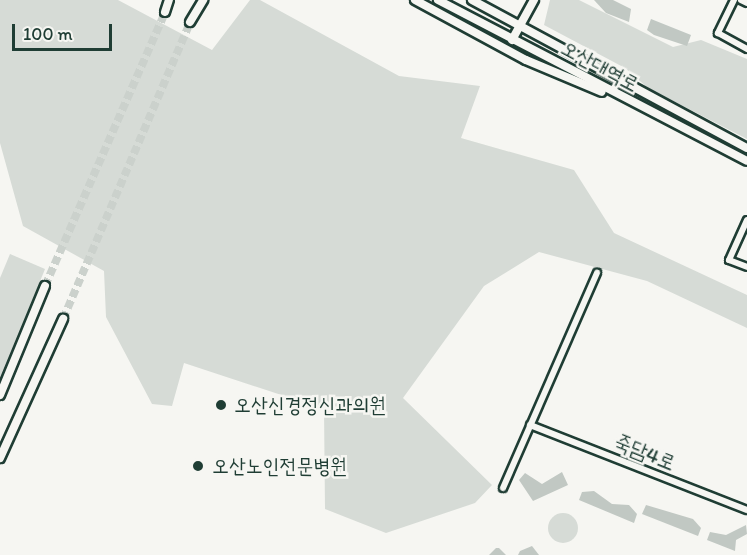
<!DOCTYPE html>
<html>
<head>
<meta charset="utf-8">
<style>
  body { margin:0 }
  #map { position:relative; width:747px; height:555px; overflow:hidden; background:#f6f6f2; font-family:Itim,"Poor Story",sans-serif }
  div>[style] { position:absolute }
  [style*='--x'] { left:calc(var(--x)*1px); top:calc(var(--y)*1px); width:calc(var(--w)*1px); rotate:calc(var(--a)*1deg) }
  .green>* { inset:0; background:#d6dbd6 }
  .round { border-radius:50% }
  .building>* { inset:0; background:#c1c8c3 }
  .secondary-tunnel>* { height:8px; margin-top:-4px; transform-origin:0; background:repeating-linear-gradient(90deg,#cbd1cc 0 8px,transparent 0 12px) }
  .roads { filter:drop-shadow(2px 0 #1f3d34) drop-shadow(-2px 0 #1f3d34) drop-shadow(0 2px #1f3d34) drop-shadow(0 -2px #1f3d34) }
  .minor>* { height:6px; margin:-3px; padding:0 3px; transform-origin:3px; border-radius:3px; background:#f6f6f2 }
  .tertiary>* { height:8px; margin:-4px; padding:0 4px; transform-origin:4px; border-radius:4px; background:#f6f6f2 }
  .secondary>* { height:8px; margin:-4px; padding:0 4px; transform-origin:4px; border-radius:4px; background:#f6f6f2 }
  .dots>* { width:16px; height:16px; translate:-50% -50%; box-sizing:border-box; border:3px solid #f6f6f2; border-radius:50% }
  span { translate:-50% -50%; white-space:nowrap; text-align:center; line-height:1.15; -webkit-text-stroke:5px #f6f6f2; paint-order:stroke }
  .street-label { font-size:21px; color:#1f3d34 }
  .poi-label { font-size:21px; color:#1f3d34 }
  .left { translate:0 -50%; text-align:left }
  .scale { position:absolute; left:12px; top:24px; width:100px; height:27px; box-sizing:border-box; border:3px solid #1f3d34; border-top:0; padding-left:8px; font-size:18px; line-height:21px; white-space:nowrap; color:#1f3d34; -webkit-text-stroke:4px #f6f6f2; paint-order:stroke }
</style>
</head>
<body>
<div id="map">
  <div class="green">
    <div style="clip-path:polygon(0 0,118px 0,212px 50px,250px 0,260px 0,399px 76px,480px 86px,461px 138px,574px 170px,614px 233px,747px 295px,747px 328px,647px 281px,539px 252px,484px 286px,403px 398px,492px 485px,475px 503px,386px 533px,325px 509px,324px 409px,184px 363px,172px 406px,152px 404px,106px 317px,104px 271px,23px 226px,0 143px)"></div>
    <div style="clip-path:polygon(550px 0,579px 0,673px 47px,701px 40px,747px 59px,747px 139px,648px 88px,625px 68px,544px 25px)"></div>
    <div style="clip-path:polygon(10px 254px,45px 269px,0 380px,0 278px)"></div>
    <div class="round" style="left:548px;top:513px;width:30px;height:30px"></div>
  </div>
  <div class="building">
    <div style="clip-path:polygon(594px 0,613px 0,631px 9px,629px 22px,606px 13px)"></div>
    <div style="clip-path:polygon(651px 19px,691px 35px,687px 46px,654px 35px,647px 30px)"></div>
    <div style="clip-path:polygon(562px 472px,568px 485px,533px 501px,519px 480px,525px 473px,542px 484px)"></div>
    <div style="clip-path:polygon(594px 491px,612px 504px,629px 505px,637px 514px,634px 523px,579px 500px,582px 492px)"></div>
    <div style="clip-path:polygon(646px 505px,693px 519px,701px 528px,698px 536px,642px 514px)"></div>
    <div style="clip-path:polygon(746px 525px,747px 534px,736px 540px,735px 551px,707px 540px,710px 532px,726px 535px)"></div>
    <div style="clip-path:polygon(532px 546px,539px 555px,518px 555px,520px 551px)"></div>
    <div style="clip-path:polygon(496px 548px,499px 548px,506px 555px,489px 555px)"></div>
  </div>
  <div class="secondary-tunnel">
    <div style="--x:45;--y:286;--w:299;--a:-66.3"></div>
    <div style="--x:63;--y:319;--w:323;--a:-66.8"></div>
  </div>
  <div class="roads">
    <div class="minor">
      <div style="--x:734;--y:0;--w:37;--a:116"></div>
      <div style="--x:718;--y:33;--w:33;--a:29"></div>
      <div style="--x:741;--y:0;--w:7;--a:27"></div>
      <div style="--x:747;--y:220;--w:44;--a:114.2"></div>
      <div style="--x:729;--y:260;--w:19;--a:21"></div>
      <div style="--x:530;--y:425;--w:233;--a:21.4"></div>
      <div style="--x:503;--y:488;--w:235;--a:-66.4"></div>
    </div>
    <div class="tertiary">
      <div style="--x:512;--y:40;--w:46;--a:-61.2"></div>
    </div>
    <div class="secondary">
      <div style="--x:415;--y:0;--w:126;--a:28.4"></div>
      <div style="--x:526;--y:60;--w:82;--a:22.8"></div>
      <div style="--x:438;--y:0;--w:348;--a:27.5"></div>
      <div style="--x:472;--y:0;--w:312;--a:28.3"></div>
      <div style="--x:165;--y:12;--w:13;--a:-72"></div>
      <div style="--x:190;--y:22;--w:26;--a:-59"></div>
      <div style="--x:0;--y:395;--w:118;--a:-67.6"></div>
      <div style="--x:0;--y:458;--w:153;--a:-65.6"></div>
    </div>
  </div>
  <div class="dots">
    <div style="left:221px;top:405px;background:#1f3d34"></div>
    <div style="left:198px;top:466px;background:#1f3d34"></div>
  </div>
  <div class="street-label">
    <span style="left:600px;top:66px;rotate:28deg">오산대역로</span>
    <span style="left:645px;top:452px;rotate:22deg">죽담4로</span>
  </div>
  <div class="poi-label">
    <span class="left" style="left:234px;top:405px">오산신경정신과의원</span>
    <span class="left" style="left:212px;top:466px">오산노인전문병원</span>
  </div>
  <div class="scale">100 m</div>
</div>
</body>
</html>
